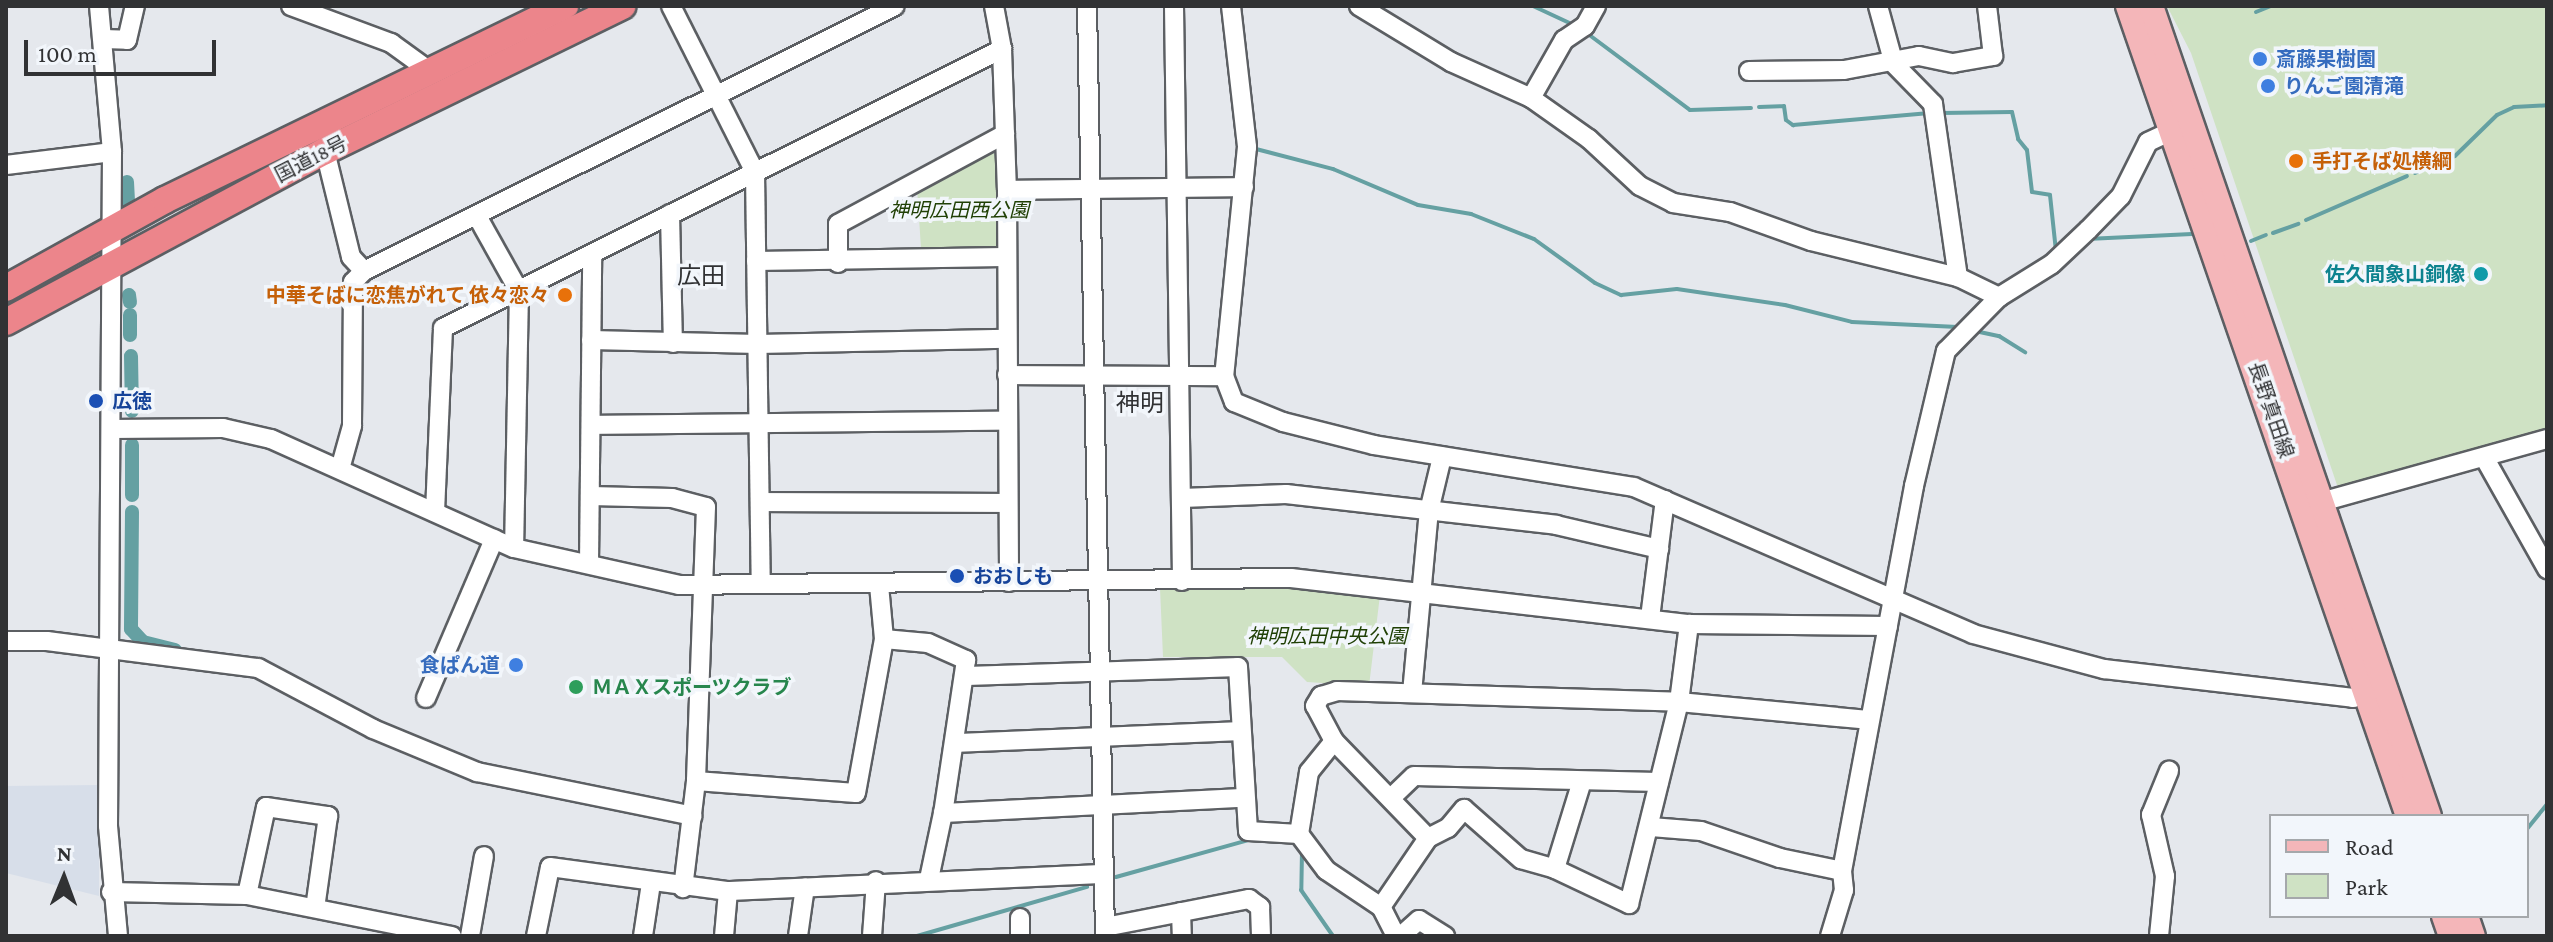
<!DOCTYPE html>
<html>
<head>
<meta charset="utf-8">
<style>
  body { margin:0 }
  #map { position:relative; width:2553px; height:942px; overflow:hidden; background:#e5e8ed; font-family:"Crimson Pro","Noto Sans JP",serif }
  div>[style] { position:absolute }
  [style*='--x'] { left:calc(var(--x)*1px); top:calc(var(--y)*1px); width:calc(var(--w)*1px); rotate:calc(var(--a)*1deg) }
  .built>* { inset:0; background:#d7dee9 }
  .green>* { inset:0; background:#cfe2c4 }
  .stream>* { height:4px; margin:-2px; padding:0 2px; transform-origin:2px; border-radius:2px; background:#65a0a2 }
  .canal>* { height:14px; margin:-7px; padding:0 7px; transform-origin:7px; border-radius:7px; background:#65a0a2 }
  .roads { filter:drop-shadow(2px 0 #5c5f63) drop-shadow(-2px 0 #5c5f63) drop-shadow(0 2px #5c5f63) drop-shadow(0 -2px #5c5f63) }
  .minor>* { height:18px; margin:-9px; padding:0 9px; transform-origin:9px; border-radius:9px; background:#fff }
  .major>* { height:24px; margin:-12px; padding:0 12px; transform-origin:12px; border-radius:12px; background:#f4b6b9 }
  .highway>* { height:26px; margin:-13px; padding:0 13px; transform-origin:13px; border-radius:13px; background:#ec858b }
  .dots>* { width:22px; height:22px; translate:-50% -50%; box-sizing:border-box; border:4px solid #f2f6fb; border-radius:50% }
  span { translate:-50% -50%; white-space:nowrap; text-align:center; line-height:1.15; -webkit-text-stroke:7px #f2f6fb; paint-order:stroke }
  .shop-label { font-size:20px; color:#366cbe; font-weight:700 }
  .left { translate:0 -50%; text-align:left }
  .right { translate:-100% -50%; text-align:right }
  .street-label { font-size:20px; color:#313234 }
  .food-label { font-size:20px; color:#c56008; font-weight:700 }
  .park-label { font-size:20px; color:#204005; font-style:italic }
  .culture-label { font-size:20px; color:#0d838f; font-weight:700 }
  .transit-label { font-size:20px; color:#164399; font-weight:700 }
  .leisure-label { font-size:20px; color:#27864d; font-weight:700 }
  .quarter-label { font-size:24px; color:#313234 }
  .frame { position:absolute; inset:0; border:8px solid #313234; pointer-events:none }
  .legend { position:absolute; left:2269px; top:814px; width:260px; height:104px; box-sizing:border-box; background:#f2f6fb; border:2px solid #a5a8ab; margin:0; padding:10px 14px; list-style:none; font-size:24px; color:#313234 }
  .legend li { display:flex; align-items:center; gap:16px; height:40px }
  .legend b { width:40px; border:2px solid #a5a8ab }
  .north { position:absolute; left:24px; top:838px; width:80px; height:80px; -webkit-text-stroke:6px #f2f6fb; paint-order:stroke; rotate:1deg; font-size:22px; font-weight:700; line-height:32px; text-align:center; color:#313234 }
  .north::after { content:''; display:block; margin:auto; width:28px; height:36px; background:#313234; clip-path:polygon(50% 0,100% 100%,50% 72%,0 100%) }
  .scale { position:absolute; left:24px; top:40px; width:192px; height:36px; box-sizing:border-box; border:4px solid #313234; border-top:0; padding-left:10px; font-size:24px; line-height:28px; white-space:nowrap; color:#313234; -webkit-text-stroke:6px #f2f6fb; paint-order:stroke }
</style>
</head>
<body>
<div id="map">
  <div class="built">
    <div style="clip-path:polygon(99px 785px,99px 896px,6px 873px,6px 786px)"></div>
  </div>
  <div class="green">
    <div style="clip-path:polygon(2167px 6px,2547px 6px,2547px 429px,2347px 488px,2337px 485px,2191px 53px)"></div>
    <div style="clip-path:polygon(998px 144px,998px 250px,921px 248px,917px 188px)"></div>
    <div style="clip-path:polygon(1301px 584px,1380px 595px,1369px 686px,1307px 682px,1282px 657px,1163px 657px,1160px 588px)"></div>
  </div>
  <div class="stream">
    <div style="--x:1533;--y:6;--w:45;--a:24.9"></div>
    <div style="--x:2256;--y:12;--w:16;--a:-22"></div>
    <div style="--x:1584;--y:31;--w:132;--a:36.7"></div>
    <div style="--x:1690;--y:110;--w:61;--a:-1.9"></div>
    <div style="--x:1250;--y:97;--w:52;--a:83.4"></div>
    <div style="--x:1256;--y:149;--w:80;--a:14.6"></div>
    <div style="--x:1333;--y:169;--w:92;--a:23"></div>
    <div style="--x:1418;--y:205;--w:54;--a:9.6"></div>
    <div style="--x:1471;--y:214;--w:68;--a:21.6"></div>
    <div style="--x:1534;--y:239;--w:75;--a:35.8"></div>
    <div style="--x:1595;--y:283;--w:29;--a:25"></div>
    <div style="--x:1621;--y:295;--w:56;--a:-6.1"></div>
    <div style="--x:1677;--y:289;--w:109;--a:8.4"></div>
    <div style="--x:1785;--y:305;--w:69;--a:14.2"></div>
    <div style="--x:1852;--y:322;--w:106;--a:2.7"></div>
    <div style="--x:1759;--y:107;--w:25;--a:-2"></div>
    <div style="--x:1784;--y:106;--w:14;--a:82"></div>
    <div style="--x:1786;--y:120;--w:9;--a:36"></div>
    <div style="--x:1793;--y:125;--w:137;--a:-5"></div>
    <div style="--x:1941;--y:113;--w:71;--a:-0.8"></div>
    <div style="--x:2012;--y:112;--w:28;--a:77"></div>
    <div style="--x:2018;--y:139;--w:14;--a:51"></div>
    <div style="--x:2027;--y:150;--w:42;--a:83.2"></div>
    <div style="--x:2032;--y:192;--w:18;--a:9"></div>
    <div style="--x:2050;--y:195;--w:56;--a:83.9"></div>
    <div style="--x:2439;--y:163;--w:17;--a:-24"></div>
    <div style="--x:2455;--y:156;--w:59;--a:-44.3"></div>
    <div style="--x:2497;--y:115;--w:19;--a:-25"></div>
    <div style="--x:2514;--y:107;--w:33;--a:-3"></div>
    <div style="--x:2415;--y:173;--w:18;--a:-22"></div>
    <div style="--x:2306;--y:220;--w:110;--a:-23.5"></div>
    <div style="--x:2273;--y:233;--w:27;--a:-20"></div>
    <div style="--x:2087;--y:239;--w:105;--a:-2.7"></div>
    <div style="--x:2251;--y:241;--w:16;--a:-22"></div>
    <div style="--x:1975;--y:331;--w:25;--a:12"></div>
    <div style="--x:1999;--y:336;--w:31;--a:32"></div>
    <div style="--x:2527;--y:829;--w:32;--a:-51"></div>
    <div style="--x:1302;--y:851;--w:39;--a:91"></div>
    <div style="--x:1301;--y:890;--w:56;--a:55.2"></div>
    <div style="--x:1116;--y:877;--w:141;--a:-15.6"></div>
    <div style="--x:917;--y:936;--w:177;--a:-16.1"></div>
  </div>
  <div class="canal">
    <div style="--x:127;--y:182;--w:21;--a:87"></div>
    <div style="--x:129;--y:295;--w:7;--a:82"></div>
    <div style="--x:130;--y:315;--w:20;--a:90"></div>
    <div style="--x:131;--y:356;--w:55;--a:89"></div>
    <div style="--x:132;--y:495;--w:50;--a:-90"></div>
    <div style="--x:132;--y:512;--w:117;--a:90.5"></div>
    <div style="--x:131;--y:629;--w:18;--a:47"></div>
    <div style="--x:143;--y:642;--w:33;--a:14"></div>
  </div>
  <div class="roads">
    <div class="minor">
      <div style="--x:99;--y:6;--w:147;--a:84.9"></div>
      <div style="--x:112;--y:152;--w:674;--a:90.34"></div>
      <div style="--x:108;--y:826;--w:110;--a:84.8"></div>
      <div style="--x:291;--y:6;--w:107;--a:20.3"></div>
      <div style="--x:391;--y:43;--w:49;--a:35.9"></div>
      <div style="--x:671;--y:6;--w:186;--a:63.2"></div>
      <div style="--x:755;--y:172;--w:411;--a:89.2"></div>
      <div style="--x:994;--y:6;--w:44;--a:79.5"></div>
      <div style="--x:1002;--y:49;--w:141;--a:88"></div>
      <div style="--x:1007;--y:190;--w:392;--a:89.7"></div>
      <div style="--x:1087;--y:6;--w:930;--a:88.89"></div>
      <div style="--x:1174;--y:6;--w:575;--a:89.2"></div>
      <div style="--x:1231;--y:6;--w:142;--a:83.5"></div>
      <div style="--x:1247;--y:147;--w:230;--a:95.7"></div>
      <div style="--x:1224;--y:376;--w:28;--a:69"></div>
      <div style="--x:1234;--y:402;--w:53;--a:22.2"></div>
      <div style="--x:1283;--y:422;--w:94;--a:14.2"></div>
      <div style="--x:1374;--y:445;--w:263;--a:9.2"></div>
      <div style="--x:1634;--y:487;--w:369;--a:23.4"></div>
      <div style="--x:1973;--y:634;--w:136;--a:15"></div>
      <div style="--x:2104;--y:669;--w:251;--a:6.6"></div>
      <div style="--x:2353;--y:698;--w:25;--a:-18"></div>
      <div style="--x:1359;--y:6;--w:108;--a:31.3"></div>
      <div style="--x:1451;--y:62;--w:88;--a:24.2"></div>
      <div style="--x:1531;--y:98;--w:71;--a:35.3"></div>
      <div style="--x:1589;--y:139;--w:69;--a:42.7"></div>
      <div style="--x:1640;--y:186;--w:37;--a:27"></div>
      <div style="--x:1673;--y:203;--w:58;--a:9"></div>
      <div style="--x:1730;--y:212;--w:86;--a:19.7"></div>
      <div style="--x:1811;--y:241;--w:151;--a:13.8"></div>
      <div style="--x:1958;--y:277;--w:46;--a:26"></div>
      <div style="--x:1878;--y:6;--w:60;--a:74.6"></div>
      <div style="--x:1894;--y:64;--w:56;--a:45.7"></div>
      <div style="--x:1933;--y:104;--w:175;--a:81.8"></div>
      <div style="--x:104;--y:39;--w:23;--a:2"></div>
      <div style="--x:127;--y:40;--w:35;--a:-77"></div>
      <div style="--x:1749;--y:71;--w:95;--a:-0.6"></div>
      <div style="--x:1844;--y:70;--w:76;--a:-10.6"></div>
      <div style="--x:1919;--y:56;--w:35;--a:12"></div>
      <div style="--x:1953;--y:63;--w:41;--a:-9.9"></div>
      <div style="--x:1993;--y:56;--w:50;--a:-96.8"></div>
      <div style="--x:1531;--y:98;--w:67;--a:-60.4"></div>
      <div style="--x:1564;--y:40;--w:25;--a:-34"></div>
      <div style="--x:1585;--y:26;--w:23;--a:-61"></div>
      <div style="--x:325;--y:151;--w:109;--a:76.2"></div>
      <div style="--x:351;--y:257;--w:19;--a:47"></div>
      <div style="--x:6;--y:165;--w:107;--a:-7"></div>
      <div style="--x:1007;--y:190;--w:237;--a:-0.7"></div>
      <div style="--x:670;--y:214;--w:129;--a:88.7"></div>
      <div style="--x:477;--y:216;--w:86;--a:60.8"></div>
      <div style="--x:519;--y:291;--w:257;--a:91.1"></div>
      <div style="--x:756;--y:261;--w:248;--a:-0.9"></div>
      <div style="--x:838;--y:263;--w:39;--a:-90"></div>
      <div style="--x:838;--y:224;--w:190;--a:-28.3"></div>
      <div style="--x:591;--y:340;--w:167;--a:1.4"></div>
      <div style="--x:758;--y:344;--w:248;--a:-1.2"></div>
      <div style="--x:1007;--y:375;--w:217;--a:0.3"></div>
      <div style="--x:591;--y:425;--w:416;--a:-0.6"></div>
      <div style="--x:111;--y:429;--w:112;--a:-0.5"></div>
      <div style="--x:223;--y:428;--w:49;--a:12.9"></div>
      <div style="--x:271;--y:439;--w:266;--a:24.2"></div>
      <div style="--x:514;--y:548;--w:169;--a:12.6"></div>
      <div style="--x:679;--y:585;--w:612;--a:-0.66"></div>
      <div style="--x:1291;--y:578;--w:401;--a:6.6"></div>
      <div style="--x:1689;--y:624;--w:199;--a:0.6"></div>
      <div style="--x:2484;--y:457;--w:129;--a:60.6"></div>
      <div style="--x:340;--y:469;--w:45;--a:-74.4"></div>
      <div style="--x:352;--y:426;--w:144;--a:-89.6"></div>
      <div style="--x:353;--y:282;--w:16;--a:-45"></div>
      <div style="--x:364;--y:271;--w:593;--a:-26.52"></div>
      <div style="--x:591;--y:496;--w:81;--a:1.4"></div>
      <div style="--x:672;--y:498;--w:35;--a:15"></div>
      <div style="--x:706;--y:507;--w:274;--a:92.1"></div>
      <div style="--x:696;--y:781;--w:108;--a:96.9"></div>
      <div style="--x:1182;--y:498;--w:104;--a:-2.2"></div>
      <div style="--x:1286;--y:494;--w:272;--a:6.5"></div>
      <div style="--x:1556;--y:525;--w:106;--a:13.1"></div>
      <div style="--x:760;--y:502;--w:248;--a:0.2"></div>
      <div style="--x:2321;--y:502;--w:235;--a:-15.6"></div>
      <div style="--x:435;--y:512;--w:184;--a:-87.5"></div>
      <div style="--x:443;--y:328;--w:625;--a:-26.52"></div>
      <div style="--x:589;--y:563;--w:309;--a:-89.4"></div>
      <div style="--x:1650;--y:618;--w:119;--a:-82.8"></div>
      <div style="--x:884;--y:639;--w:44;--a:5.2"></div>
      <div style="--x:928;--y:643;--w:42;--a:24.1"></div>
      <div style="--x:966;--y:660;--w:155;--a:98.5"></div>
      <div style="--x:943;--y:813;--w:300;--a:-2.9"></div>
      <div style="--x:6;--y:641;--w:41;--a:0"></div>
      <div style="--x:47;--y:641;--w:213;--a:7.3"></div>
      <div style="--x:258;--y:668;--w:130;--a:27.9"></div>
      <div style="--x:373;--y:729;--w:113;--a:22.5"></div>
      <div style="--x:477;--y:772;--w:220;--a:11.5"></div>
      <div style="--x:968;--y:676;--w:270;--a:-1.9"></div>
      <div style="--x:1238;--y:667;--w:164;--a:86.5"></div>
      <div style="--x:1248;--y:831;--w:51;--a:3.4"></div>
      <div style="--x:1412;--y:693;--w:183;--a:-84.7"></div>
      <div style="--x:1429;--y:511;--w:56;--a:-76.5"></div>
      <div style="--x:426;--y:698;--w:173;--a:-66.8"></div>
      <div style="--x:1334;--y:741;--w:135;--a:45.9"></div>
      <div style="--x:1428;--y:838;--w:22;--a:-27"></div>
      <div style="--x:1448;--y:828;--w:25;--a:-50"></div>
      <div style="--x:1464;--y:809;--w:76;--a:41.3"></div>
      <div style="--x:1521;--y:859;--w:35;--a:16"></div>
      <div style="--x:956;--y:743;--w:283;--a:-2.4"></div>
      <div style="--x:696;--y:781;--w:160;--a:4.3"></div>
      <div style="--x:856;--y:793;--w:157;--a:-79.7"></div>
      <div style="--x:884;--y:639;--w:54;--a:-95.3"></div>
      <div style="--x:1582;--y:781;--w:92;--a:107.1"></div>
      <div style="--x:1555;--y:869;--w:82;--a:25.3"></div>
      <div style="--x:1629;--y:904;--w:208;--a:-76.1"></div>
      <div style="--x:1679;--y:702;--w:79;--a:-82.7"></div>
      <div style="--x:1392;--y:797;--w:30;--a:-44"></div>
      <div style="--x:1414;--y:776;--w:245;--a:1.4"></div>
      <div style="--x:1651;--y:827;--w:50;--a:4.6"></div>
      <div style="--x:1701;--y:831;--w:83;--a:18.9"></div>
      <div style="--x:1780;--y:858;--w:63;--a:11.8"></div>
      <div style="--x:1842;--y:871;--w:392;--a:-79.4"></div>
      <div style="--x:1914;--y:486;--w:139;--a:-76.7"></div>
      <div style="--x:1946;--y:351;--w:76;--a:-45.5"></div>
      <div style="--x:1999;--y:297;--w:62;--a:-31.9"></div>
      <div style="--x:2052;--y:264;--w:50;--a:-43.4"></div>
      <div style="--x:2088;--y:230;--w:47;--a:-45.9"></div>
      <div style="--x:2121;--y:196;--w:60;--a:-63.4"></div>
      <div style="--x:2148;--y:142;--w:35;--a:-25"></div>
      <div style="--x:929;--y:879;--w:67;--a:-78"></div>
      <div style="--x:111;--y:892;--w:136;--a:1.3"></div>
      <div style="--x:247;--y:895;--w:209;--a:11.3"></div>
      <div style="--x:247;--y:895;--w:90;--a:-77.8"></div>
      <div style="--x:266;--y:807;--w:63;--a:8.3"></div>
      <div style="--x:328;--y:816;--w:93;--a:98"></div>
      <div style="--x:1381;--y:907;--w:83;--a:-55.7"></div>
      <div style="--x:1181;--y:912;--w:24;--a:88"></div>
      <div style="--x:1020;--y:918;--w:18;--a:90"></div>
      <div style="--x:1105;--y:927;--w:147;--a:-11"></div>
      <div style="--x:1249;--y:899;--w:14;--a:36"></div>
      <div style="--x:1260;--y:907;--w:29;--a:88"></div>
      <div style="--x:470;--y:936;--w:81;--a:-80.1"></div>
      <div style="--x:536;--y:936;--w:70;--a:-78.5"></div>
      <div style="--x:550;--y:867;--w:180;--a:7.7"></div>
      <div style="--x:728;--y:891;--w:375;--a:-2.6"></div>
      <div style="--x:643;--y:936;--w:54;--a:-81.4"></div>
      <div style="--x:724;--y:936;--w:45;--a:-84.9"></div>
      <div style="--x:798;--y:936;--w:49;--a:-81.9"></div>
      <div style="--x:872;--y:936;--w:55;--a:-85.8"></div>
      <div style="--x:1396;--y:936;--w:33;--a:-117"></div>
      <div style="--x:1381;--y:907;--w:66;--a:-146.1"></div>
      <div style="--x:1326;--y:870;--w:45;--a:-126.9"></div>
      <div style="--x:1299;--y:834;--w:63;--a:-80.8"></div>
      <div style="--x:1309;--y:772;--w:40;--a:-51"></div>
      <div style="--x:1334;--y:741;--w:40;--a:-118"></div>
      <div style="--x:1315;--y:706;--w:12;--a:-59"></div>
      <div style="--x:1321;--y:696;--w:17;--a:-17"></div>
      <div style="--x:1337;--y:691;--w:342;--a:1.8"></div>
      <div style="--x:1679;--y:702;--w:190;--a:5.4"></div>
      <div style="--x:1401;--y:936;--w:24;--a:-42"></div>
      <div style="--x:1419;--y:920;--w:31;--a:32"></div>
      <div style="--x:1830;--y:936;--w:48;--a:-73.1"></div>
      <div style="--x:1844;--y:890;--w:19;--a:-96"></div>
      <div style="--x:2159;--y:936;--w:60;--a:-84.3"></div>
      <div style="--x:2165;--y:876;--w:63;--a:-102.9"></div>
      <div style="--x:2151;--y:815;--w:48;--a:-67.8"></div>
    </div>
    <div class="major">
      <div style="--x:2128;--y:6;--w:857;--a:70.93"></div>
      <div style="--x:2151;--y:6;--w:856;--a:71.06"></div>
      <div style="--x:2444;--y:916;--w:21;--a:71"></div>
      <div style="--x:2466;--y:916;--w:21;--a:71"></div>
    </div>
    <div class="highway">
      <div style="--x:6;--y:288;--w:182;--a:-29"></div>
      <div style="--x:165;--y:200;--w:445;--a:-25.9"></div>
      <div style="--x:6;--y:322;--w:362;--a:-28.2"></div>
      <div style="--x:325;--y:151;--w:331;--a:-26"></div>
    </div>
  </div>
  <div class="dots">
    <div style="left:2260px;top:59px;background:#3f7fe0"></div>
    <div style="left:2268px;top:86px;background:#3f7fe0"></div>
    <div style="left:2296px;top:161px;background:#e8710a"></div>
    <div style="left:2481px;top:274px;background:#0f9aa8"></div>
    <div style="left:565px;top:295px;background:#e8710a"></div>
    <div style="left:96px;top:401px;background:#1a4fb4"></div>
    <div style="left:957px;top:576px;background:#1a4fb4"></div>
    <div style="left:516px;top:665px;background:#3f7fe0"></div>
    <div style="left:576px;top:687px;background:#2e9e5b"></div>
  </div>
  <div class="shop-label">
    <span class="left" style="left:2276px;top:59px">斎藤果樹園</span>
    <span class="left" style="left:2284px;top:86px">りんご園清滝</span>
    <span class="right" style="left:500px;top:665px">食ぱん道</span>
  </div>
  <div class="street-label">
    <span style="left:311px;top:159px;rotate:-27deg">国道18号</span>
    <span style="left:2271px;top:410px;rotate:71deg">長野真田線</span>
  </div>
  <div class="food-label">
    <span class="left" style="left:2312px;top:161px">手打そば処横綱</span>
    <span class="right" style="left:549px;top:295px">中華そばに恋焦がれて 依々恋々</span>
  </div>
  <div class="park-label">
    <span style="left:959px;top:210px">神明広田西公園</span>
    <span style="left:1327px;top:636px">神明広田中央公園</span>
  </div>
  <div class="culture-label">
    <span class="right" style="left:2465px;top:274px">佐久間象山銅像</span>
  </div>
  <div class="transit-label">
    <span class="left" style="left:112px;top:401px">広徳</span>
    <span class="left" style="left:973px;top:576px">おおしも</span>
  </div>
  <div class="leisure-label">
    <span class="left" style="left:592px;top:687px">ＭＡＸスポーツクラブ</span>
  </div>
  <div class="quarter-label">
    <span style="left:701px;top:276px">広田</span>
    <span style="left:1140px;top:403px">神明</span>
  </div>
  <div class="frame"></div>
  <ul class="legend">
  <li><b style="height:10px;background:#f4b6b9"></b>Road</li>
  <li><b style="height:22px;background:#cfe2c4"></b>Park</li>
  </ul>
  <div class="north">N</div>
  <div class="scale">100 m</div>
</div>
</body>
</html>
